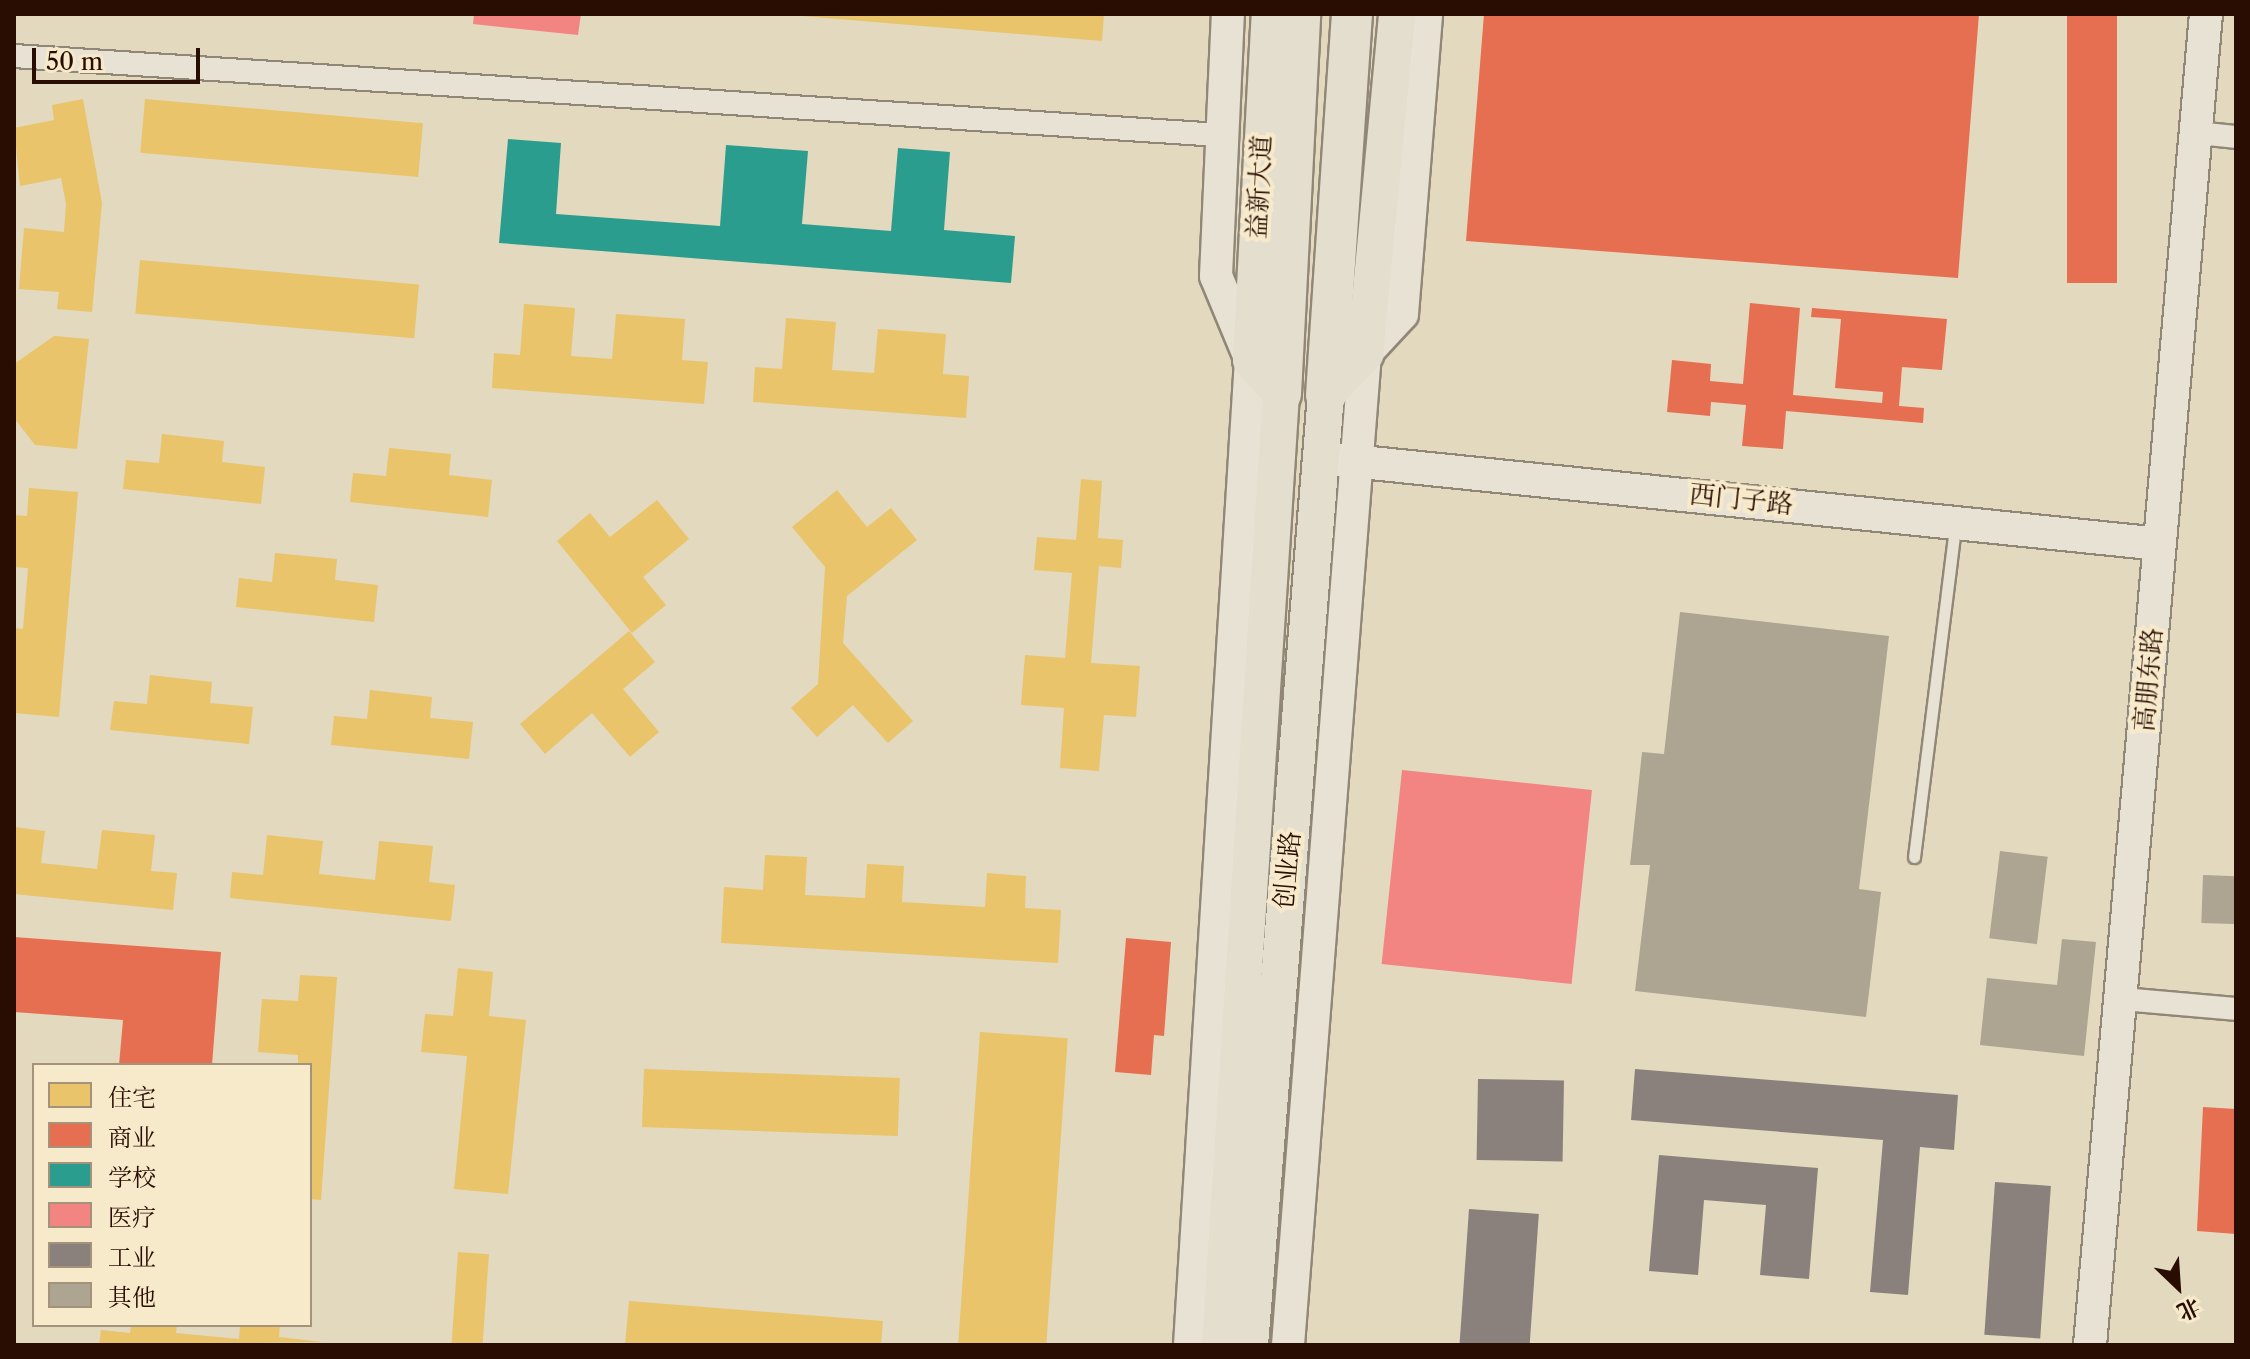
<!DOCTYPE html>
<html>
<head>
<meta charset="utf-8">
<style>
  body { margin:0 }
  #map { position:relative; width:2250px; height:1359px; overflow:hidden; background:#e3d9be; font-family:"Libre Caslon Text","Noto Serif SC",serif }
  div>[style] { position:absolute }
  [style*='--x'] { left:calc(var(--x)*1px); top:calc(var(--y)*1px); width:calc(var(--w)*1px); rotate:calc(var(--a)*1deg) }
  .homes>* { inset:0; background:#e9c46a; transform-origin:0 0 }
  .shops>* { inset:0; background:#e76f51; transform-origin:0 0 }
  .schools>* { inset:0; background:#2a9d8f }
  .health>* { inset:0; background:#f28482; transform-origin:0 0 }
  .industry>* { inset:0; background:#8a817c; transform-origin:0 0 }
  .building>* { inset:0; background:#ada492; transform-origin:0 0 }
  .roads { filter:drop-shadow(2px 0 #908777) drop-shadow(-2px 0 #908777) drop-shadow(0 2px #908777) drop-shadow(0 -2px #908777) }
  .lane>* { height:11px; margin:-5.5px; padding:0 5.5px; transform-origin:5.5px; border-radius:5.5px; background:#e8e2d5 }
  .street>* { height:22px; margin:-11px; padding:0 11px; transform-origin:11px; border-radius:11px; background:#e8e2d5 }
  .secondary>* { height:32px; margin:-16px; padding:0 16px; transform-origin:16px; border-radius:16px; background:#e8e2d5 }
  .primary>* { height:36px; margin:-18px; padding:0 18px; transform-origin:18px; border-radius:18px; background:#e4dece }
  .highway>* { height:40px; margin:-20px; padding:0 20px; transform-origin:20px; border-radius:20px; background:#e4dece }
  span { translate:-50% -50%; white-space:nowrap; text-align:center; line-height:1.15; -webkit-text-stroke:8px #f7eacb; paint-order:stroke }
  .street-label { font-size:26px; color:#290d03 }
  .frame { position:absolute; inset:0; border:16px solid #290d03; pointer-events:none }
  .legend { position:absolute; left:32px; top:1063px; width:280px; height:264px; box-sizing:border-box; background:#f7eacb; border:2px solid #a5927b; margin:0; padding:10px 14px; list-style:none; font-size:24px; color:#290d03 }
  .legend li { display:flex; align-items:center; gap:16px; height:40px }
  .legend b { width:40px; border:2px solid #a5927b }
  .north { position:absolute; left:2138px; top:1247px; width:80px; height:80px; -webkit-text-stroke:6px #f7eacb; paint-order:stroke; rotate:155deg; font-size:22px; font-weight:700; line-height:32px; text-align:center; color:#290d03 }
  .north::after { content:''; display:block; margin:auto; width:28px; height:36px; background:#290d03; clip-path:polygon(50% 0,100% 100%,50% 72%,0 100%) }
  .scale { position:absolute; left:32px; top:48px; width:168px; height:36px; box-sizing:border-box; border:4px solid #290d03; border-top:0; padding-left:10px; font-size:24px; line-height:28px; white-space:nowrap; color:#290d03; -webkit-text-stroke:6px #f7eacb; paint-order:stroke }
</style>
</head>
<body>
<div id="map">
  <div class="homes">
    <div style="clip-path:polygon(778px 14px,1104px 14px,1102px 41px)"></div>
    <div style="clip-path:polygon(83px 99px,102px 203px,92px 312px,57px 309px,59px 292px,19px 289px,24px 228px,64px 232px,66px 204px,61px 178px,20px 186px,14px 128px,54px 120px,52px 105px)"></div>
    <div style="left:145px;top:99px;width:279px;height:54px;rotate:5deg"></div>
    <div style="left:140px;top:260px;width:280px;height:54px;rotate:5deg"></div>
    <div style="clip-path:polygon(524px 304px,575px 308px,571px 356px,612px 359px,616px 314px,685px 319px,682px 360px,708px 362px,704px 404px,492px 388px,494px 353px,520px 355px)"></div>
    <div style="clip-path:polygon(786px 318px,836px 322px,832px 370px,874px 373px,878px 329px,946px 334px,943px 374px,969px 376px,966px 418px,753px 402px,755px 367px,782px 369px)"></div>
    <div style="clip-path:polygon(54px 336px,89px 339px,77px 449px,35px 445px,14px 418px,14px 364px)"></div>
    <div style="clip-path:polygon(162px 434px,224px 441px,222px 462px,265px 467px,261px 504px,123px 489px,126px 460px,159px 463px)"></div>
    <div style="clip-path:polygon(389px 448px,451px 454px,449px 475px,492px 480px,488px 517px,350px 502px,353px 473px,386px 476px)"></div>
    <div style="clip-path:polygon(1081px 479px,1102px 481px,1098px 538px,1123px 540px,1121px 568px,1099px 566px,1091px 663px,1140px 666px,1136px 717px,1104px 715px,1099px 771px,1060px 768px,1064px 708px,1021px 705px,1025px 655px,1065px 658px,1072px 573px,1034px 570px,1037px 537px,1076px 540px)"></div>
    <div style="clip-path:polygon(29px 488px,78px 492px,59px 717px,14px 713px,14px 628px,23px 629px,28px 568px,14px 567px,14px 515px,27px 516px)"></div>
    <div style="clip-path:polygon(837px 490px,867px 527px,891px 508px,917px 540px,847px 596px,843px 643px,913px 721px,888px 743px,853px 705px,817px 737px,791px 708px,818px 684px,825px 567px,792px 527px)"></div>
    <div style="clip-path:polygon(657px 500px,689px 539px,643px 577px,666px 605px,632px 633px,557px 541px,590px 513px,610px 537px)"></div>
    <div style="clip-path:polygon(275px 553px,337px 559px,335px 580px,378px 585px,374px 622px,236px 607px,239px 578px,272px 582px)"></div>
    <div style="clip-path:polygon(629px 631px,655px 662px,623px 689px,659px 732px,630px 757px,592px 713px,545px 754px,520px 724px)"></div>
    <div style="clip-path:polygon(150px 675px,212px 682px,210px 703px,253px 707px,249px 744px,110px 730px,114px 701px,147px 704px)"></div>
    <div style="clip-path:polygon(370px 690px,432px 697px,430px 718px,473px 722px,469px 759px,331px 745px,334px 716px,367px 719px)"></div>
    <div style="clip-path:polygon(14px 827px,45px 831px,41px 863px,97px 869px,102px 830px,155px 835px,151px 871px,177px 873px,173px 910px,14px 894px)"></div>
    <div style="clip-path:polygon(267px 835px,323px 841px,319px 874px,375px 880px,379px 841px,433px 846px,429px 882px,455px 885px,451px 921px,230px 898px,232px 872px,263px 875px)"></div>
    <div style="clip-path:polygon(765px 855px,807px 857px,805px 895px,865px 898px,867px 864px,904px 866px,902px 902px,985px 907px,987px 873px,1026px 876px,1025px 908px,1061px 910px,1058px 963px,721px 943px,724px 887px,763px 890px)"></div>
    <div style="clip-path:polygon(458px 968px,493px 972px,489px 1016px,526px 1020px,508px 1194px,454px 1189px,467px 1056px,421px 1052px,425px 1014px,453px 1016px)"></div>
    <div style="clip-path:polygon(300px 975px,337px 977px,321px 1200px,310px 1199px,310px 1065px,298px 1065px,298px 1055px,258px 1052px,262px 999px,298px 1001px)"></div>
    <div style="left:980px;top:1032px;width:88px;height:314px;rotate:4deg"></div>
    <div style="left:644px;top:1069px;width:256px;height:58px;rotate:2deg"></div>
    <div style="left:458px;top:1252px;width:31px;height:93px;rotate:4deg"></div>
    <div style="clip-path:polygon(629px 1301px,883px 1321px,881px 1345px,625px 1345px)"></div>
    <div style="clip-path:polygon(131px 1325px,177px 1325px,176px 1333px,239px 1339px,240px 1325px,280px 1325px,279px 1337px,322px 1342px,99px 1345px,101px 1330px,130px 1333px)"></div>
  </div>
  <div class="shops">
    <div style="clip-path:polygon(1484px 14px,1979px 14px,1958px 278px,1466px 241px)"></div>
    <div style="left:2067px;top:14px;width:50px;height:269px"></div>
    <div style="clip-path:polygon(1750px 303px,1800px 308px,1793px 395px,1882px 403px,1883px 392px,1835px 388px,1841px 319px,1811px 317px,1812px 308px,1947px 319px,1942px 370px,1902px 367px,1899px 406px,1924px 408px,1923px 423px,1786px 411px,1783px 449px,1742px 446px,1746px 405px,1711px 402px,1710px 416px,1667px 412px,1672px 360px,1711px 364px,1710px 381px,1743px 384px)"></div>
    <div style="clip-path:polygon(14px 937px,221px 952px,212px 1065px,119px 1065px,123px 1020px,14px 1012px)"></div>
    <div style="clip-path:polygon(1126px 938px,1171px 942px,1164px 1036px,1154px 1035px,1151px 1075px,1115px 1072px)"></div>
    <div style="clip-path:polygon(2203px 1107px,2236px 1109px,2236px 1234px,2197px 1231px)"></div>
  </div>
  <div class="schools">
    <div style="clip-path:polygon(508px 139px,561px 143px,556px 214px,720px 226px,726px 145px,808px 151px,802px 224px,891px 231px,898px 148px,950px 152px,944px 230px,1015px 236px,1011px 283px,499px 243px)"></div>
  </div>
  <div class="health">
    <div style="clip-path:polygon(474px 14px,581px 14px,578px 35px,473px 24px)"></div>
    <div style="left:1402px;top:770px;width:191px;height:195px;rotate:6deg"></div>
  </div>
  <div class="industry">
    <div style="clip-path:polygon(1635px 1069px,1958px 1095px,1954px 1150px,1920px 1147px,1908px 1295px,1870px 1292px,1883px 1140px,1631px 1120px)"></div>
    <div style="left:1478px;top:1079px;width:86px;height:81px;rotate:1deg"></div>
    <div style="clip-path:polygon(1659px 1155px,1818px 1168px,1809px 1279px,1760px 1275px,1766px 1205px,1704px 1200px,1698px 1275px,1649px 1271px)"></div>
    <div style="left:1995px;top:1182px;width:56px;height:153px;rotate:4deg"></div>
    <div style="left:1469px;top:1209px;width:70px;height:136px;rotate:4deg"></div>
  </div>
  <div class="building">
    <div style="clip-path:polygon(1680px 612px,1889px 636px,1859px 889px,1881px 892px,1866px 1017px,1635px 991px,1650px 865px,1630px 865px,1642px 752px,1664px 754px)"></div>
    <div style="left:2000px;top:851px;width:48px;height:88px;rotate:7deg"></div>
    <div style="left:2203px;top:875px;width:33px;height:48px;rotate:2deg"></div>
    <div style="clip-path:polygon(2062px 939px,2096px 942px,2084px 1056px,1980px 1045px,1987px 978px,2057px 985px)"></div>
  </div>
  <div class="roads">
    <div class="lane">
      <div style="--x:1914;--y:857;--w:334;--a:-82.9"></div>
    </div>
    <div class="street">
      <div style="--x:14;--y:56;--w:1209;--a:3.75"></div>
      <div style="--x:2198;--y:133;--w:38;--a:6"></div>
      <div style="--x:2122;--y:999;--w:114;--a:5"></div>
    </div>
    <div class="secondary">
      <div style="--x:1332;--y:459;--w:832;--a:5.86"></div>
      <div style="--x:1190;--y:1345;--w:987;--a:-86.46"></div>
      <div style="--x:1251;--y:360;--w:91;--a:-112.6"></div>
      <div style="--x:1216;--y:276;--w:262;--a:-87.4"></div>
      <div style="--x:1288;--y:1345;--w:994;--a:-85.56"></div>
      <div style="--x:1365;--y:354;--w:54;--a:-47.2"></div>
      <div style="--x:1402;--y:314;--w:301;--a:-85.4"></div>
      <div style="--x:2090;--y:1345;--w:1336;--a:-85.02"></div>
    </div>
    <div class="primary">
      <div style="--x:1220;--y:1345;--w:953;--a:-86.33"></div>
      <div style="--x:1281;--y:394;--w:45;--a:-131.4"></div>
      <div style="--x:1251;--y:360;--w:347;--a:-86.9"></div>
      <div style="--x:1250;--y:1345;--w:953;--a:-85.43"></div>
      <div style="--x:1326;--y:395;--w:57;--a:-46.4"></div>
      <div style="--x:1365;--y:354;--w:342;--a:-84.6"></div>
    </div>
    <div class="highway">
      <div style="--x:1281;--y:394;--w:380;--a:-87.1"></div>
      <div style="--x:1326;--y:395;--w:382;--a:-86.1"></div>
    </div>
  </div>
  <div class="street-label">
    <span style="left:1260px;top:187px;rotate:-87deg">益新大道</span>
    <span style="left:1741px;top:500px;rotate:6deg">西门子路</span>
    <span style="left:2149px;top:680px;rotate:-85deg">高朋东路</span>
    <span style="left:1288px;top:870px;rotate:-85deg">创业路</span>
  </div>
  <div class="frame"></div>
  <ul class="legend">
  <li><b style="height:22px;background:#e9c46a"></b>住宅</li>
  <li><b style="height:22px;background:#e76f51"></b>商业</li>
  <li><b style="height:22px;background:#2a9d8f"></b>学校</li>
  <li><b style="height:22px;background:#f28482"></b>医疗</li>
  <li><b style="height:22px;background:#8a817c"></b>工业</li>
  <li><b style="height:22px;background:#ada492"></b>其他</li>
  </ul>
  <div class="north">北</div>
  <div class="scale">50 m</div>
</div>
</body>
</html>
